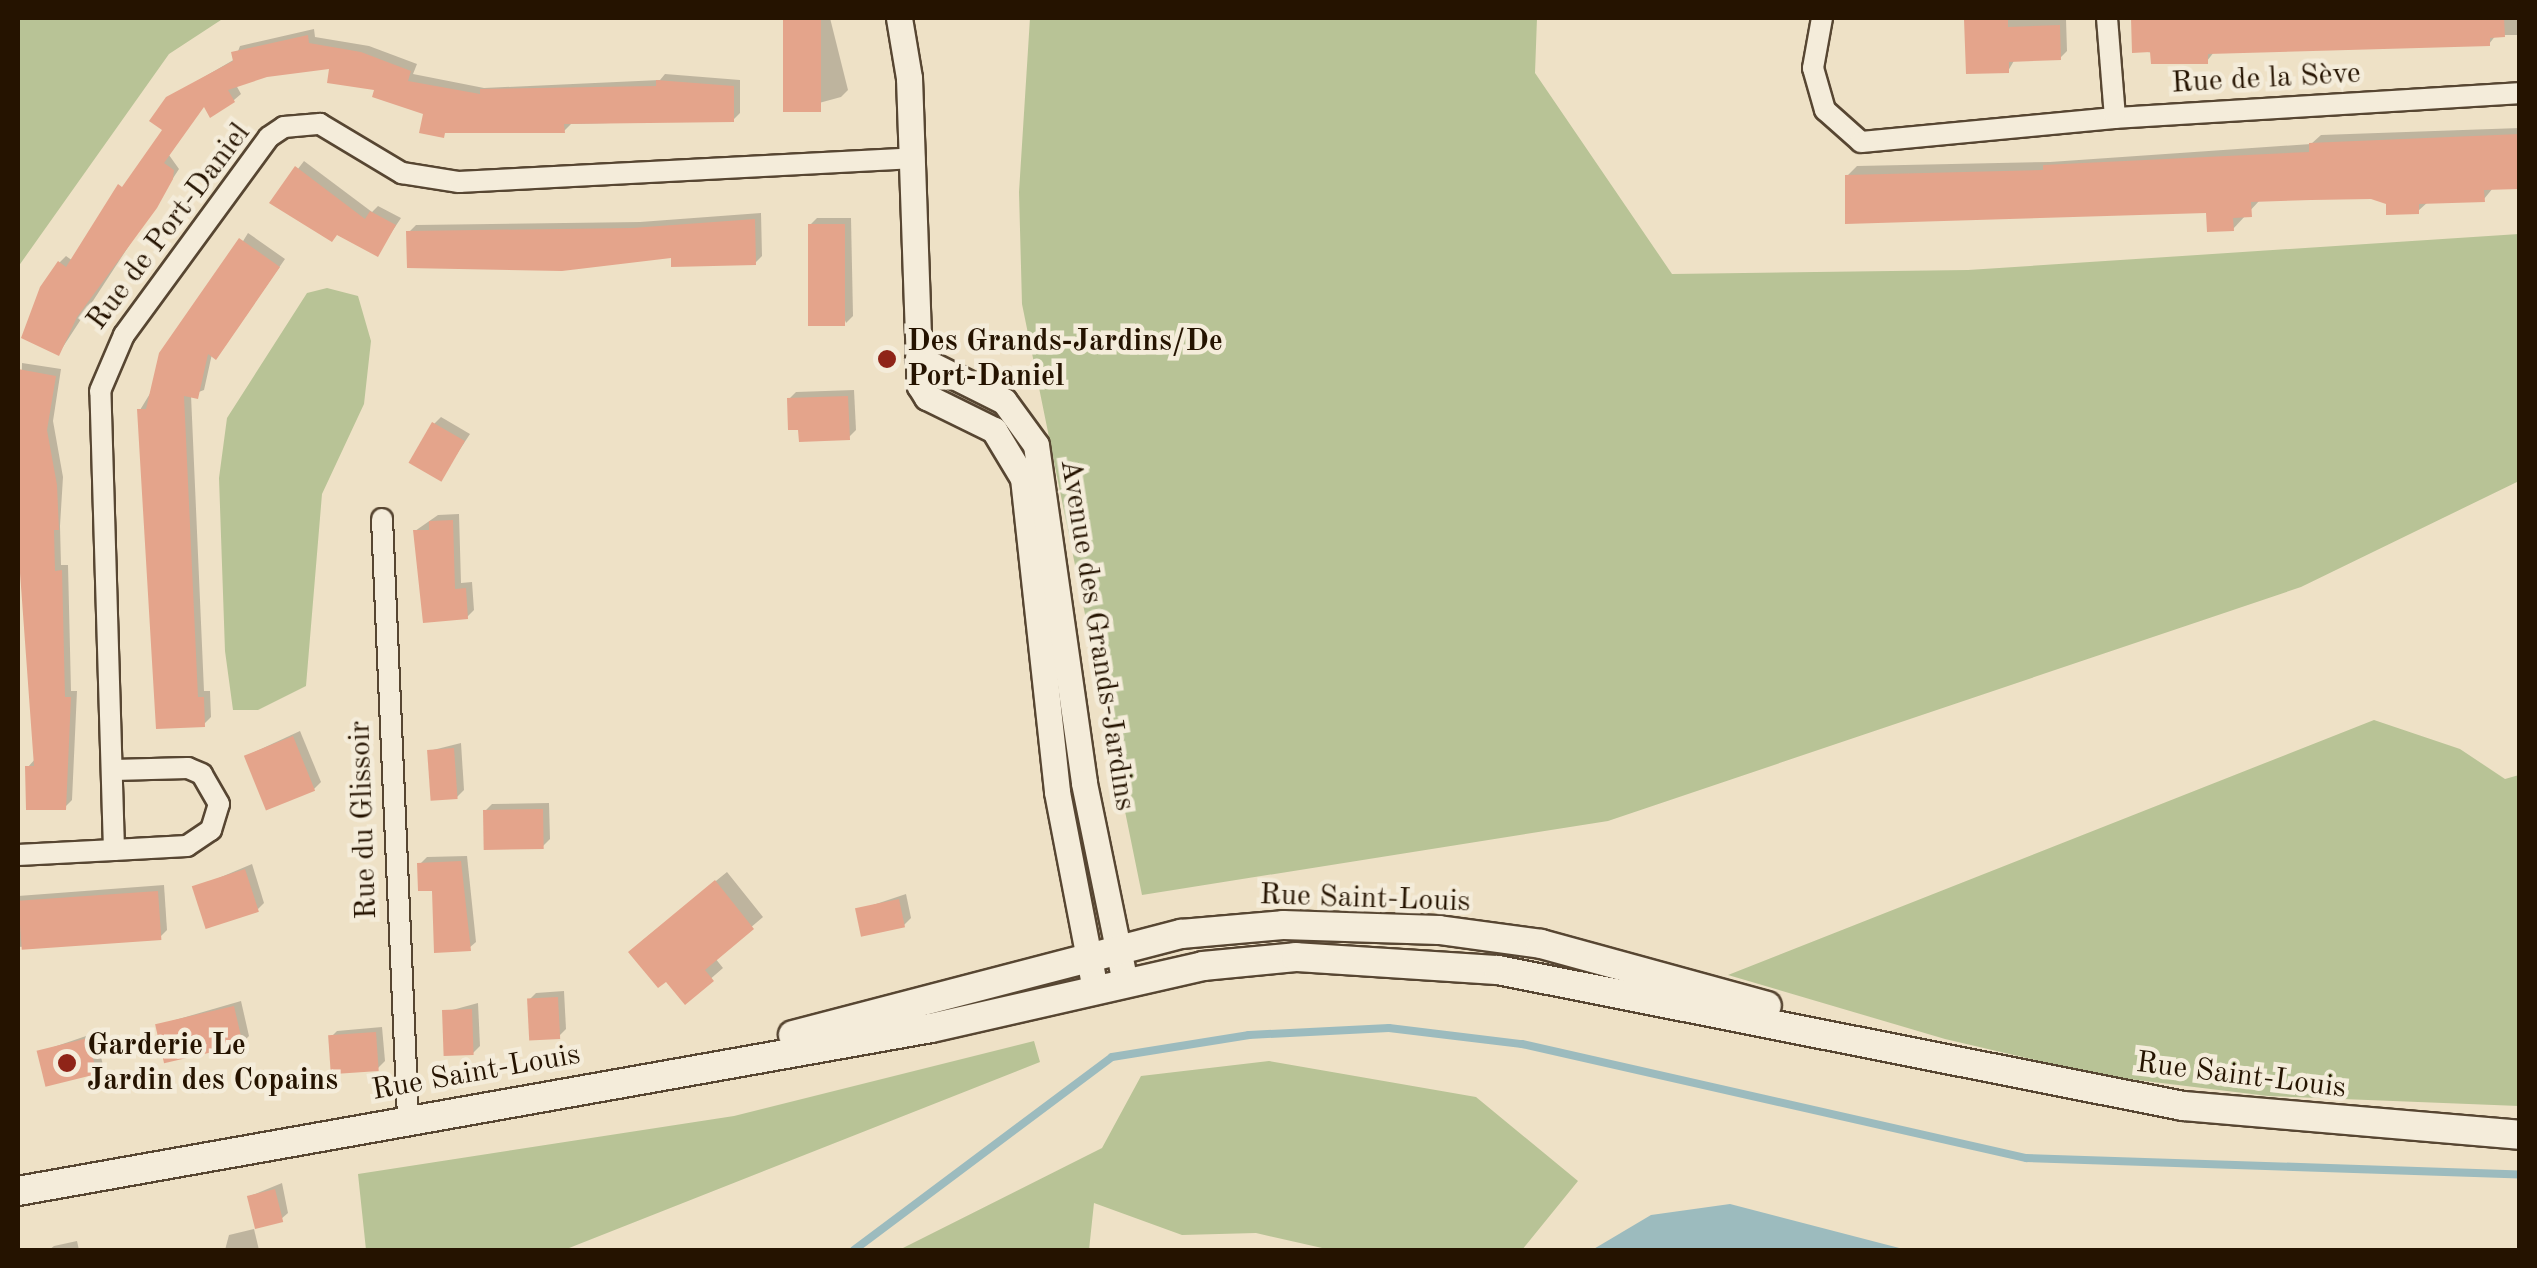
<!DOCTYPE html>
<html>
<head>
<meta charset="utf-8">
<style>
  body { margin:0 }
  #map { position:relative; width:2537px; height:1268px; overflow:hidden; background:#eee1c6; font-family:"Old Standard TT",serif }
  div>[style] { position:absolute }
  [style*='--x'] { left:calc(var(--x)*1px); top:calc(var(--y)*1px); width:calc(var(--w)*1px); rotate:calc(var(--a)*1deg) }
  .green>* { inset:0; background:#b8c396 }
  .water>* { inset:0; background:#9cbbbe }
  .shadow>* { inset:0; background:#0003 }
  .stream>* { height:8px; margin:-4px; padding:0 4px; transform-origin:4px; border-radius:4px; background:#9cbbbe }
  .building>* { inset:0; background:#e4a48b; transform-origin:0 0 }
  .roads { filter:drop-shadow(2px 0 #574632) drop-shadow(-2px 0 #574632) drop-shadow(0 2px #574632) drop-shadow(0 -2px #574632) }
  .minor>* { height:20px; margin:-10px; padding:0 10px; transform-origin:10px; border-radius:10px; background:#f4ecda }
  .tertiary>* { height:25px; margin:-12.5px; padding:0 12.5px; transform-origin:12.5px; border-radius:12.5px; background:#f4ecda }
  .secondary>* { height:28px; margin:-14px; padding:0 14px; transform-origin:14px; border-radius:14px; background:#f4ecda }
  .dots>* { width:28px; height:28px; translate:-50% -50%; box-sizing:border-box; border:5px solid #f4ecda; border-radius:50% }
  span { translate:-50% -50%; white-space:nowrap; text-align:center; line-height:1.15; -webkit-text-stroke:9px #f4ecda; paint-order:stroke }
  .street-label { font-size:30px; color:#251300 }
  .poi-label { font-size:30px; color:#251300; font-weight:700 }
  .left { translate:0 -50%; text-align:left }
  .frame { position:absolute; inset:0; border:20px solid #251300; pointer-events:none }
</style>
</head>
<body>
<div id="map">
  <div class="green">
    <div style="clip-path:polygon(18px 18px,224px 18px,169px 54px,18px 267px)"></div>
    <div style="clip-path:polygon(1030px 18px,1537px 18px,1535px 73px,1672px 274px,1968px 270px,2519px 234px,2519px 481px,2301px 587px,1608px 821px,1142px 895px,1022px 304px,1019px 192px)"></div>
    <div style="clip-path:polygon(327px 288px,358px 296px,371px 341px,364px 404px,322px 494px,306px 686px,258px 710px,233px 710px,225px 651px,219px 478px,227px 418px,307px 293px)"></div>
    <div style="clip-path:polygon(2374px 720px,2460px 749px,2505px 779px,2519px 775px,2519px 1106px,2268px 1096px,2104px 1076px,1945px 1039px,1728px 975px)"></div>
    <div style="clip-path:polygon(1034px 1041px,1040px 1062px,564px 1250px,366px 1250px,358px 1174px,734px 1116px)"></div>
    <div style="clip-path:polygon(1269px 1061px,1476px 1097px,1578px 1181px,1522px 1250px,1331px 1250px,1256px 1233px,1182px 1235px,1094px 1203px,1089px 1250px,899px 1250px,1102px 1148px,1141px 1076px)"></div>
  </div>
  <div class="water">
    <div style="clip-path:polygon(1730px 1204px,1907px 1250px,1592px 1250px,1651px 1215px)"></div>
  </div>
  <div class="shadow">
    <div style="clip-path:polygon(786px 18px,830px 18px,848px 90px,841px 97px,808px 106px)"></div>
    <div style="clip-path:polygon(2134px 18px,2520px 18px,2520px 35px,2496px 35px,2489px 44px,2214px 52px,2207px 61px,2134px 50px)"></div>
    <div style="clip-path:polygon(2066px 19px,2067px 51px,2060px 58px,2015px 59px,2008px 71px,1967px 20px)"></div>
    <div style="clip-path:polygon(314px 29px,315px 37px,369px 46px,417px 64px,413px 74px,484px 88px,660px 80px,665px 74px,740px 80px,740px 113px,733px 120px,571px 124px,564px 131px,426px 112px,332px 66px,267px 74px,236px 85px,241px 94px,234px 100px,205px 104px,169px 155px,179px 169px,59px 353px,59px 263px,66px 256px,73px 261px,165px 130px,168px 98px,235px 59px,240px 46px)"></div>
    <div style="clip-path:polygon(2520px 128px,2520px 188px,2493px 188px,2484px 199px,2428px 202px,2418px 211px,2372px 197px,2260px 200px,2233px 229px,2208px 211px,1847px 176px,1857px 166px,2050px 162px,2311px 144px,2321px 135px)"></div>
    <div style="clip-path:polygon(304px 161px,372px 212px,378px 206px,401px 218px,377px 254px,272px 203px)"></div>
    <div style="clip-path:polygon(761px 213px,762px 256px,755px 263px,409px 232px,416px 225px,640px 222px)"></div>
    <div style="clip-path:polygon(817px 218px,851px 218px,853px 316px,846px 323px,810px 225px)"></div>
    <div style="clip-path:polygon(248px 233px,285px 259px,222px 350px,212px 354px,204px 390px,191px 395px,204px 691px,210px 691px,211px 717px,204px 724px,158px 726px,140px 410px)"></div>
    <div style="clip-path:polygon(22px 363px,61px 369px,53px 421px,63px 477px,60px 526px,61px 565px,68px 565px,71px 691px,77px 691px,72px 800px,65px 807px,28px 767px,36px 758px,18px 542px)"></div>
    <div style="clip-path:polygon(854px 390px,856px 430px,849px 437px,789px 399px,796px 392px)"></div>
    <div style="clip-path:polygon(441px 417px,470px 434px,441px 478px,434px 424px)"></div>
    <div style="clip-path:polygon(459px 514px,461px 583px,472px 582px,474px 610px,467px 617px,415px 531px,438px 515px)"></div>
    <div style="clip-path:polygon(300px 731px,321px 782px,314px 789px,246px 756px)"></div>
    <div style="clip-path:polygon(461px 743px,464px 790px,457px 797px,429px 751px)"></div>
    <div style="clip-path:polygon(549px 803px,550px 839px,543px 846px,485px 811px,492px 804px)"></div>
    <div style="clip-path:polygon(467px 856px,476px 942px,469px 948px,420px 864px,427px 857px)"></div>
    <div style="clip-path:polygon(252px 864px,264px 903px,258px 909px,195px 888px)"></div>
    <div style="clip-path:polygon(727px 872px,763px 917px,715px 958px,723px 968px,685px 1001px,642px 941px)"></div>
    <div style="clip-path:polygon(164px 885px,167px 930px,160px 937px,18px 947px,18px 896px)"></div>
    <div style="clip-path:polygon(906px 894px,911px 918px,904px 925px,858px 910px)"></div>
    <div style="clip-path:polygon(564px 991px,566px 1029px,559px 1036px,529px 1000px,536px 993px)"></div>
    <div style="clip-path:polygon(241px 1001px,249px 1036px,242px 1043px,158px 1025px)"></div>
    <div style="clip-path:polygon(478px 1003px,480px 1046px,473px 1053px,445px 1012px)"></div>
    <div style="clip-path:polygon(382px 1027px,385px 1061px,378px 1068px,330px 1038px,337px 1031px)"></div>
    <div style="clip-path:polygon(95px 1033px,103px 1065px,96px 1072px,39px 1052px)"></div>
    <div style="clip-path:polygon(282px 1183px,288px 1213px,281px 1219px,250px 1196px)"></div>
    <div style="clip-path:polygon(254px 1229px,259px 1250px,225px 1250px,229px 1235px)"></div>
    <div style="clip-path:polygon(77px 1241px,79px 1250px,49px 1250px,54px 1246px)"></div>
  </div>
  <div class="stream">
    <div style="--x:854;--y:1250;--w:322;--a:-36.8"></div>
    <div style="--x:1112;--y:1057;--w:139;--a:-9.1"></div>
    <div style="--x:1249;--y:1035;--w:140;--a:-2.9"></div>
    <div style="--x:1389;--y:1028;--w:134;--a:6.9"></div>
    <div style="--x:1522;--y:1044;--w:517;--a:12.75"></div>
    <div style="--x:2026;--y:1158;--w:494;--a:1.9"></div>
  </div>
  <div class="building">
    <div style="left:783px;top:18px;width:38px;height:94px"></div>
    <div style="clip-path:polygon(2008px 18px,2008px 27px,2060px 25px,2061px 60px,2009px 62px,2009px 73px,1966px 74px,1964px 19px)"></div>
    <div style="clip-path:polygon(2131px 18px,2504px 18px,2505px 37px,2490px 38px,2490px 46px,2208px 54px,2208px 64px,2151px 64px,2150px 52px,2132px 53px)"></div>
    <div style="clip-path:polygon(308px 35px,309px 43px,361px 52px,411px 71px,408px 81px,480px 94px,480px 89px,656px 86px,656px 80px,734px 86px,734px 122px,564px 124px,565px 133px,445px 133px,444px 138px,419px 133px,423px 114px,372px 97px,374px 90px,327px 83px,329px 69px,267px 77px,228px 90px,235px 102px,210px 118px,204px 107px,164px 163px,174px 170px,173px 179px,157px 208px,77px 317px,59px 356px,21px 338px,40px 287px,58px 261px,66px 267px,118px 184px,122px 187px,162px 130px,149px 121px,166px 97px,233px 61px,231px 52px)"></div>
    <div style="clip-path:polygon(2520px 134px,2520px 189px,2484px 190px,2485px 202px,2419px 204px,2419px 214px,2386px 215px,2386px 204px,2371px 199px,2311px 200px,2251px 202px,2252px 217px,2233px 218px,2234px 231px,2207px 232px,2206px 213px,1845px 224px,1845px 175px,2043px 170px,2043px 165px,2309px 152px,2309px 143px)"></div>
    <div style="clip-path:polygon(295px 166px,365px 219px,370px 211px,396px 225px,378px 257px,337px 235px,332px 242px,269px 203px)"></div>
    <div style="clip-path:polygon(755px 219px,756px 265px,671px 267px,671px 258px,562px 271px,407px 268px,406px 231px,632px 228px)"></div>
    <div style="left:808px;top:224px;width:37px;height:102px"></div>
    <div style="clip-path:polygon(239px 238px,280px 267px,216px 360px,208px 354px,198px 399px,184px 396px,198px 697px,204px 697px,205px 727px,156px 729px,137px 409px,146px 409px,159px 353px)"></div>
    <div style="clip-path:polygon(18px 369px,56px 376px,47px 430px,57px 485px,59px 530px,54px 530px,55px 571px,62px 570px,65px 697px,71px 697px,66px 810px,26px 810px,25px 766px,34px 766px,18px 545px)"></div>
    <div style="clip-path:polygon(848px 396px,850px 440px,799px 442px,798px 430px,788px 430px,787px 398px)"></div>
    <div style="left:432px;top:422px;width:38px;height:47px;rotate:30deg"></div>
    <div style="clip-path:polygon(453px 520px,455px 589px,466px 588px,468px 619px,423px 623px,413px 530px,429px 530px,429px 521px)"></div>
    <div style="left:293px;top:736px;width:59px;height:53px;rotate:68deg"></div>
    <div style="left:454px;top:748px;width:51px;height:27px;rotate:86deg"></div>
    <div style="left:543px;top:809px;width:40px;height:60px;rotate:89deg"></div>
    <div style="clip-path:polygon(461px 861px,471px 951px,434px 953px,432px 891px,418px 891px,417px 863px)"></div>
    <div style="left:245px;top:869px;width:45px;height:56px;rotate:72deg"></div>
    <div style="clip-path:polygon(715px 880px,754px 929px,705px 970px,714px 981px,685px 1005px,666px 982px,658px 988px,628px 952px)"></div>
    <div style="left:158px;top:891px;width:49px;height:140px;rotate:86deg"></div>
    <div style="left:899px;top:899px;width:29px;height:45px;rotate:78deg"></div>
    <div style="left:558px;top:997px;width:42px;height:31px;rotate:87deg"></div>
    <div style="left:234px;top:1006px;width:40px;height:81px;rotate:77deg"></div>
    <div style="left:472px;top:1009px;width:46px;height:30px;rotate:88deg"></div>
    <div style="left:376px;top:1032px;width:39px;height:48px;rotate:86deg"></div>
    <div style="left:88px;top:1038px;width:37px;height:53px;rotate:76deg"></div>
    <div style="left:275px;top:1189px;width:34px;height:29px;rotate:76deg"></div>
  </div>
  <div class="roads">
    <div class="minor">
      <div style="--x:1822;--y:18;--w:51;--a:100.2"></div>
      <div style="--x:1813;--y:68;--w:44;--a:74.1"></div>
      <div style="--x:1825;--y:110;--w:48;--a:41.6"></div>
      <div style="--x:1861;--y:142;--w:255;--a:-5.4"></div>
      <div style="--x:2115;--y:118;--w:406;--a:-3.5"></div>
      <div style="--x:2107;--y:18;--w:100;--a:85.4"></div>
      <div style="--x:382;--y:519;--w:600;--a:87.51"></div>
      <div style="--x:114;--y:850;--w:73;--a:-3.1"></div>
      <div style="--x:187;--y:846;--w:29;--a:-34"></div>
      <div style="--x:211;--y:830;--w:27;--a:-73"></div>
      <div style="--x:219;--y:804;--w:34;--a:-120"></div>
      <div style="--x:202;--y:774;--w:15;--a:-157"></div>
      <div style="--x:188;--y:768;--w:74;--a:178.5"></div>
      <div style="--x:18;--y:855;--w:96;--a:-3"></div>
      <div style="--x:114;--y:850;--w:459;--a:-91.7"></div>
      <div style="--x:100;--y:391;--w:61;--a:-66.8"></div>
      <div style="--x:124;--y:335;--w:245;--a:-53.8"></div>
      <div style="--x:269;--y:137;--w:18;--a:-34"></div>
      <div style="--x:284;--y:127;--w:36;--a:-5"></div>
      <div style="--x:320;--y:124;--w:96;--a:30.9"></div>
      <div style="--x:402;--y:173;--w:58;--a:9"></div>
      <div style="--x:459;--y:182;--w:456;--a:-3"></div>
    </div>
    <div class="tertiary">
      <div style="--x:899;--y:18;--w:61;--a:80.5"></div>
      <div style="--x:909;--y:78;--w:308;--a:88"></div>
      <div style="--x:920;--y:386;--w:13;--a:58"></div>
      <div style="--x:927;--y:397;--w:75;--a:26.2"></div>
      <div style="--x:994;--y:430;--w:56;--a:58.9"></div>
      <div style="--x:1023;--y:478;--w:316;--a:83.8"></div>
      <div style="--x:1057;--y:792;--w:201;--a:79.1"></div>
      <div style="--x:918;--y:358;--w:96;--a:26.6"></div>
      <div style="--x:1004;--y:401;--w:54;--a:54"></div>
      <div style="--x:1036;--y:445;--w:341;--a:81.9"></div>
      <div style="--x:1084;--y:783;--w:204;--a:78.4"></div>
    </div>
    <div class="secondary">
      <div style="--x:793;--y:1035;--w:401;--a:-14.6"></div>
      <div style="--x:1181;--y:934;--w:102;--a:-5"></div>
      <div style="--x:1283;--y:925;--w:156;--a:1.8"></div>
      <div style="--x:1439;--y:930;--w:103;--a:7.8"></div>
      <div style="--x:1541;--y:944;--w:234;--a:15.3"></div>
      <div style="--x:18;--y:1191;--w:927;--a:-10.12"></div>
      <div style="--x:931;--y:1028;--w:279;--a:-12.8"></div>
      <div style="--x:1203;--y:966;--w:93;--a:-5.5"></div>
      <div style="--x:1296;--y:957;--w:202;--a:3.7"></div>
      <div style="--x:1498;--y:970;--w:698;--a:11.23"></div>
      <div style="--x:2183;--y:1106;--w:338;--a:4.9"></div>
    </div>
  </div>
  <div class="dots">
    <div style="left:887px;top:359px;background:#8f2418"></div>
    <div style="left:67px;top:1063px;background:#8f2418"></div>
  </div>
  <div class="street-label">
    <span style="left:2266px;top:79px;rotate:-3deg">Rue de la Sève</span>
    <span style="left:169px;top:227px;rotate:-53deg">Rue de Port-Daniel</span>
    <span style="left:1097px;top:635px;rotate:81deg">Avenue des Grands-Jardins</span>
    <span style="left:364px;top:820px;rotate:-92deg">Rue du Glissoir</span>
    <span style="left:1365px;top:899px;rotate:2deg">Rue Saint-Louis</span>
    <span style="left:476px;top:1073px;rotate:-10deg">Rue Saint-Louis</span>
    <span style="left:2241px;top:1076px;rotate:7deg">Rue Saint-Louis</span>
  </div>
  <div class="poi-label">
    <span class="left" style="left:907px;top:359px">Des Grands-Jardins/De<br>Port-Daniel</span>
    <span class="left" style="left:87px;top:1063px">Garderie Le<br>Jardin des Copains</span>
  </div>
  <div class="frame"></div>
</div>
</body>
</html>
